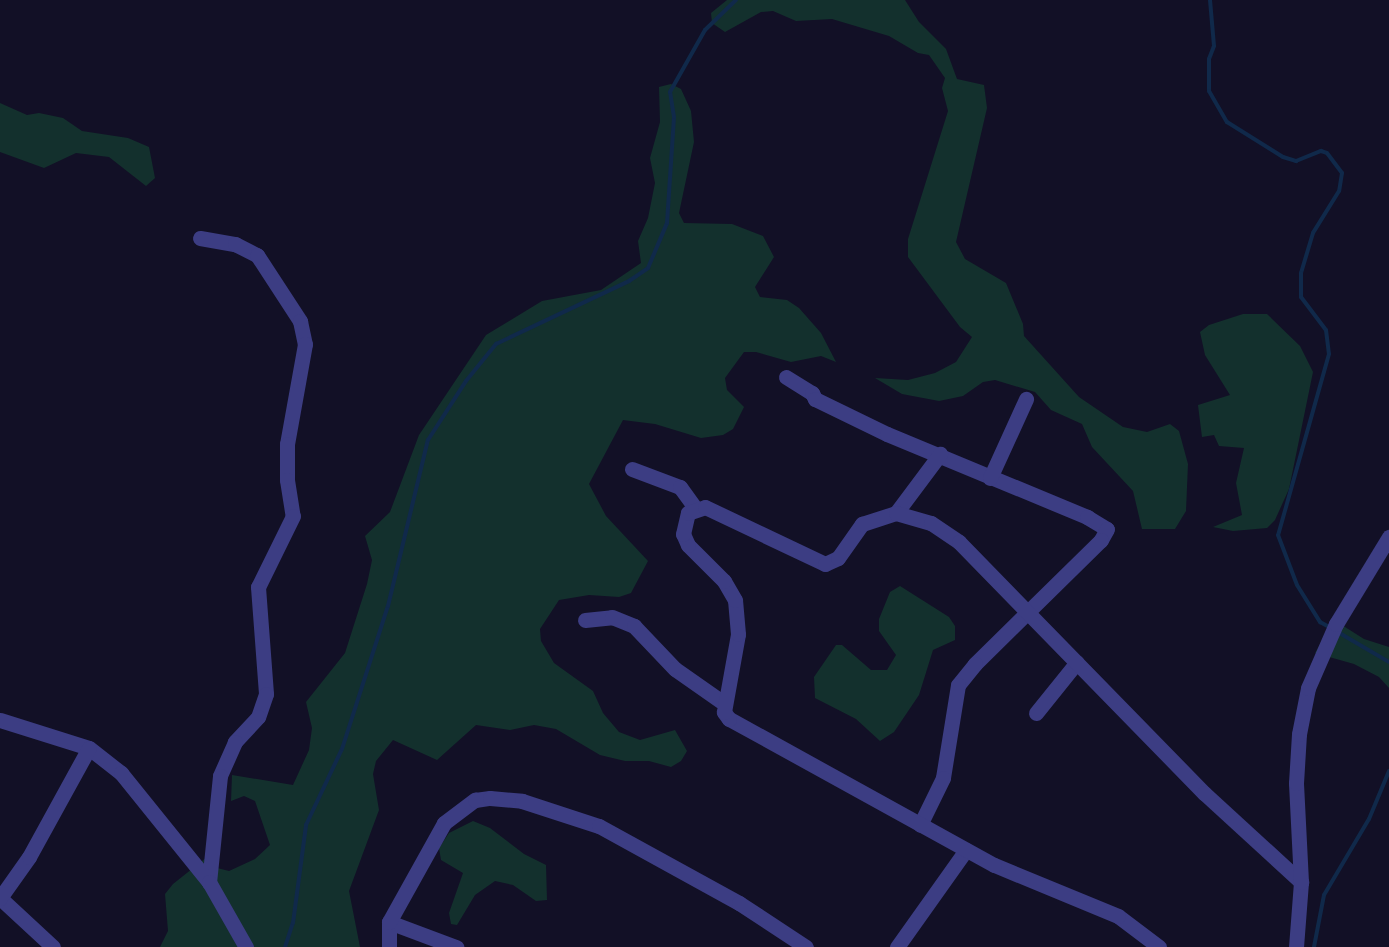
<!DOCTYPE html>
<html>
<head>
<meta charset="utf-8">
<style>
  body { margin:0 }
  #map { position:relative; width:1389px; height:947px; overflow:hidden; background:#121026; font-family:Barlow,sans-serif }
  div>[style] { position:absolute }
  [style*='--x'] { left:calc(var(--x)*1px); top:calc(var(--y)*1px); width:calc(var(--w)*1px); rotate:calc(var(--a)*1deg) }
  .green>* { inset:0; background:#13302d }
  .stream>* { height:4px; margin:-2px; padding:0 2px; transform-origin:2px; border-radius:2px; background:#10294a }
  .minor>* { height:15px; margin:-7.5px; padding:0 7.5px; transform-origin:7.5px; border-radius:7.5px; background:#3c3d83 }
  span { translate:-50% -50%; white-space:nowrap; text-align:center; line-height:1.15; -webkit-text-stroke:4.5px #121026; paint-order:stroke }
</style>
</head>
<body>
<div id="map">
  <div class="green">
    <div style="clip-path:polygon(727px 0,905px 0,919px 22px,946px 49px,957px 79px,984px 85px,987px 108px,956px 242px,965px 259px,1006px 283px,1023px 324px,1024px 336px,1079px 397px,1123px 427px,1147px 432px,1170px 424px,1179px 431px,1188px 464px,1186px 511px,1175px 529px,1142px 529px,1133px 491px,1092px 447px,1082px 424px,1051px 410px,1035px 392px,995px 380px,983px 382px,963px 396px,939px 401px,902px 394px,875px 378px,908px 380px,935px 373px,956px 362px,972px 337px,960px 327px,908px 257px,908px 239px,948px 111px,942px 88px,945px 78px,929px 55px,918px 53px,889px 36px,832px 19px,796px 21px,773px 11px,761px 12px,725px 32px,712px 23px,711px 13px)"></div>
    <div style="clip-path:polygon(671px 84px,681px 89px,691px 111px,694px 142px,679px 213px,684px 223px,732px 224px,763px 236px,774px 257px,755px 287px,760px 297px,787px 300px,799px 308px,821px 333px,836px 362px,821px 356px,791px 362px,756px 352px,744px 352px,725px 378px,727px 390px,744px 407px,733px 429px,723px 435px,701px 438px,655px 424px,623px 420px,589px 484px,606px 516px,648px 561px,631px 593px,619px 597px,589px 595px,559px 600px,540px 629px,541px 641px,554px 663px,593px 691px,603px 713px,619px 732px,640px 740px,675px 730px,687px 751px,681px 761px,671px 767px,649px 761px,625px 761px,600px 755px,556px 729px,534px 725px,510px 730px,476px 725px,437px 760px,393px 740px,376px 761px,373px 774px,379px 810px,349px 891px,360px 947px,160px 947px,168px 931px,165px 894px,173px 884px,207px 857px,217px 868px,229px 871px,255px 859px,270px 845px,255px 801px,244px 796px,231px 801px,232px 775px,293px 785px,309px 750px,312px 728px,306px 702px,345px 653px,367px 584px,372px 560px,365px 536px,390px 512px,419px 435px,486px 335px,542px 301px,601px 290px,641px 263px,638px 241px,648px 218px,655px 183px,650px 158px,660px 122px,659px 87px)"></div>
    <div style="clip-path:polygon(0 103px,27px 115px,39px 113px,63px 118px,82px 131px,128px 138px,149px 147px,155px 178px,146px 186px,109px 157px,76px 153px,44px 168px,0 152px)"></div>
    <div style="clip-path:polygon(1243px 314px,1267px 314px,1300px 346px,1313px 372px,1289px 489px,1275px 520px,1267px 528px,1233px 531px,1213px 527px,1242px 515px,1236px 483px,1244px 448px,1219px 446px,1214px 435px,1202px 437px,1198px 405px,1230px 395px,1205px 355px,1200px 332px,1209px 325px)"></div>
    <div style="clip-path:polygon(900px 586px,949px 617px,955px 626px,955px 640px,933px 650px,919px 695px,894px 732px,880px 741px,856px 719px,815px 698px,814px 677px,836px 645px,842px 645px,871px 670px,887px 670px,896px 655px,879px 631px,879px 619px,890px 592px)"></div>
    <div style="clip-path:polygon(1334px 620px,1364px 639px,1389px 647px,1389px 688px,1379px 677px,1354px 664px,1315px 653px)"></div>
    <div style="clip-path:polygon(473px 821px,490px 828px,524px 854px,546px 865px,547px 900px,536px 901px,513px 885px,495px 881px,475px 895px,457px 925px,451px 924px,449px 913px,463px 873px,441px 860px,439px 848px,449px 833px)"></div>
  </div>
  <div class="stream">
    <div style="--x:1210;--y:0;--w:46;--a:85"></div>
    <div style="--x:1214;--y:46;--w:14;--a:111"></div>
    <div style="--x:1209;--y:59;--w:32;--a:90"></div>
    <div style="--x:1209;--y:91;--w:36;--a:60"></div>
    <div style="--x:1227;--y:122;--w:66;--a:32"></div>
    <div style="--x:1283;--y:157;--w:14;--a:17"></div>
    <div style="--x:1296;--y:161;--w:27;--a:-22"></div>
    <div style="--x:1321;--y:151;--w:6;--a:18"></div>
    <div style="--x:1327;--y:153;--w:25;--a:53"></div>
    <div style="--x:1342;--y:173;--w:18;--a:99"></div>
    <div style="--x:1339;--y:191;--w:49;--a:121.8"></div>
    <div style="--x:1313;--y:233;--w:42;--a:106.7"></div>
    <div style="--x:1301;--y:273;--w:24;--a:90"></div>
    <div style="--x:1301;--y:297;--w:41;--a:52.9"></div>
    <div style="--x:1326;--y:330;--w:24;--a:83"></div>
    <div style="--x:1329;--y:354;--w:188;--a:105.7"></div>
    <div style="--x:1278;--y:535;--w:53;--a:69.2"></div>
    <div style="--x:1297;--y:585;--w:44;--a:58.1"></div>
    <div style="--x:1320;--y:622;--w:10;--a:29"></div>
    <div style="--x:1336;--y:631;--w:61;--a:30.3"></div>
    <div style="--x:285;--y:947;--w:25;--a:-72"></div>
    <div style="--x:293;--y:923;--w:99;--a:-82.4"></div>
    <div style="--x:306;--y:825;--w:84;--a:-64.7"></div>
    <div style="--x:342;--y:749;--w:150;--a:-72.2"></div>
    <div style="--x:388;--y:606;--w:171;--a:-76.5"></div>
    <div style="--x:428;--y:440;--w:70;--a:-57.2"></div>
    <div style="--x:466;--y:381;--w:48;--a:-51"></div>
    <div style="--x:496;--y:344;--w:147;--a:-25.3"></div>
    <div style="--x:629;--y:281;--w:23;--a:-34"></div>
    <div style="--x:648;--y:268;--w:49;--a:-67.1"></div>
    <div style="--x:667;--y:223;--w:106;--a:-86.2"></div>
    <div style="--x:674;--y:117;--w:25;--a:-99"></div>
    <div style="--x:670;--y:92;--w:71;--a:-60.6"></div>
    <div style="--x:705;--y:30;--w:43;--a:-44.1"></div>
    <div style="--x:1314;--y:947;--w:53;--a:-79.1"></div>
    <div style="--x:1324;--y:895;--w:88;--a:-59.4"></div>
    <div style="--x:1369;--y:819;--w:52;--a:-67.4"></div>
  </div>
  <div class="minor">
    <div style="--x:200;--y:238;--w:36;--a:10"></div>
    <div style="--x:235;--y:244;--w:25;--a:27"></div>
    <div style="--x:257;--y:255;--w:79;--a:56.9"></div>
    <div style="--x:300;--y:321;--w:24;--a:78"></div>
    <div style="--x:305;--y:344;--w:102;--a:100.2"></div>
    <div style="--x:287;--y:444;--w:36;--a:90"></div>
    <div style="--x:287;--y:480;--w:36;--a:81"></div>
    <div style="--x:293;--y:516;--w:79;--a:116.2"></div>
    <div style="--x:258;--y:587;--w:107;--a:85.7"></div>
    <div style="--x:266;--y:694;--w:24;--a:109"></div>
    <div style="--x:258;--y:717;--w:34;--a:133"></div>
    <div style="--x:235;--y:742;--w:37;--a:114"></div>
    <div style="--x:220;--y:776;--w:107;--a:95.9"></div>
    <div style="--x:786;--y:377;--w:31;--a:32"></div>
    <div style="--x:812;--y:393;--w:7;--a:63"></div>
    <div style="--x:815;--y:399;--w:80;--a:25.9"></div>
    <div style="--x:887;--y:434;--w:217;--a:22.5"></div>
    <div style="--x:1087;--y:517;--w:23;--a:31"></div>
    <div style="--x:1107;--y:529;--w:13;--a:119"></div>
    <div style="--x:1101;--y:540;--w:177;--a:135.5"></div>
    <div style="--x:975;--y:664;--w:27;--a:129"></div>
    <div style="--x:958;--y:685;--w:94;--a:99.2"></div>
    <div style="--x:943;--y:778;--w:52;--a:116.1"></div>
    <div style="--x:632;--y:469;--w:51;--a:20.6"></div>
    <div style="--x:680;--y:487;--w:26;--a:54"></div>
    <div style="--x:990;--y:478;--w:87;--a:-65.5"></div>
    <div style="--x:896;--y:513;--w:74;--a:-53.3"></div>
    <div style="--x:585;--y:620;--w:27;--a:-6"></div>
    <div style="--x:612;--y:617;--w:24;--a:22"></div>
    <div style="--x:634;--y:626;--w:59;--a:46.4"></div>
    <div style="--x:675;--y:669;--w:61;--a:35"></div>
    <div style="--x:1036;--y:713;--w:65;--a:-51.2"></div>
    <div style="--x:0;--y:720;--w:93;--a:17.5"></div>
    <div style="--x:89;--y:748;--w:41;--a:38"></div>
    <div style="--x:121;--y:773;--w:140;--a:51.1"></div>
    <div style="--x:209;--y:882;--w:75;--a:60.4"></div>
    <div style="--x:389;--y:922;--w:72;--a:20.5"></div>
    <div style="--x:53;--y:947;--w:72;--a:-137.2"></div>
    <div style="--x:0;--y:898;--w:50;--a:-54.7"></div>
    <div style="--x:29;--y:857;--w:124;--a:-61.2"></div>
    <div style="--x:389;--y:947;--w:25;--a:-90"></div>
    <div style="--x:389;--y:922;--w:113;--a:-60.9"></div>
    <div style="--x:444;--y:823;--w:39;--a:-37"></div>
    <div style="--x:475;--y:800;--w:15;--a:-8"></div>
    <div style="--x:490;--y:798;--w:32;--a:5"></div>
    <div style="--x:522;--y:801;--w:81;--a:18"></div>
    <div style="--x:599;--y:826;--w:160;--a:28.8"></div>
    <div style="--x:739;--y:903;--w:80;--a:33.3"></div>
    <div style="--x:897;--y:947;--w:119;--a:-54.6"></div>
    <div style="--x:1159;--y:947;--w:51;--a:-142.9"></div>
    <div style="--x:1118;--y:916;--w:134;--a:-157.6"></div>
    <div style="--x:994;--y:865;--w:303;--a:-151.1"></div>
    <div style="--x:729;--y:719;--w:9;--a:-126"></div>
    <div style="--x:724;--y:712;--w:79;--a:-79.8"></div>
    <div style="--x:738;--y:634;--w:34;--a:-95"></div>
    <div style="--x:735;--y:600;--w:22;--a:-120"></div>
    <div style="--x:724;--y:581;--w:51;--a:-135"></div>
    <div style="--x:688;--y:545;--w:12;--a:-114"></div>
    <div style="--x:683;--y:534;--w:22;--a:-77"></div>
    <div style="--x:688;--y:513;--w:18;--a:-19"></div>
    <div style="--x:705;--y:507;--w:133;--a:25.4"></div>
    <div style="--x:825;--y:564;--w:14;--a:-25"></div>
    <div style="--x:838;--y:558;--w:42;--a:-54.8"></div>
    <div style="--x:862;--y:524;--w:36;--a:-18"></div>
    <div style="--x:896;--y:513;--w:36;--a:16"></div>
    <div style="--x:931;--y:523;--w:34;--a:34"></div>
    <div style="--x:959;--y:542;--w:351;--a:45.7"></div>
    <div style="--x:1204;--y:793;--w:132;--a:42.5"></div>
    <div style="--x:1296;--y:947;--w:65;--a:-85.6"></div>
    <div style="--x:1301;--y:882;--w:99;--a:-92.9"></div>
    <div style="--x:1296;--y:783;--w:49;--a:-86.5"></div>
    <div style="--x:1299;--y:734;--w:47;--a:-78.9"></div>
    <div style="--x:1308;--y:688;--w:70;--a:-66.4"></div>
    <div style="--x:1336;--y:624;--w:102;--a:-58.7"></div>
  </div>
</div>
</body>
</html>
